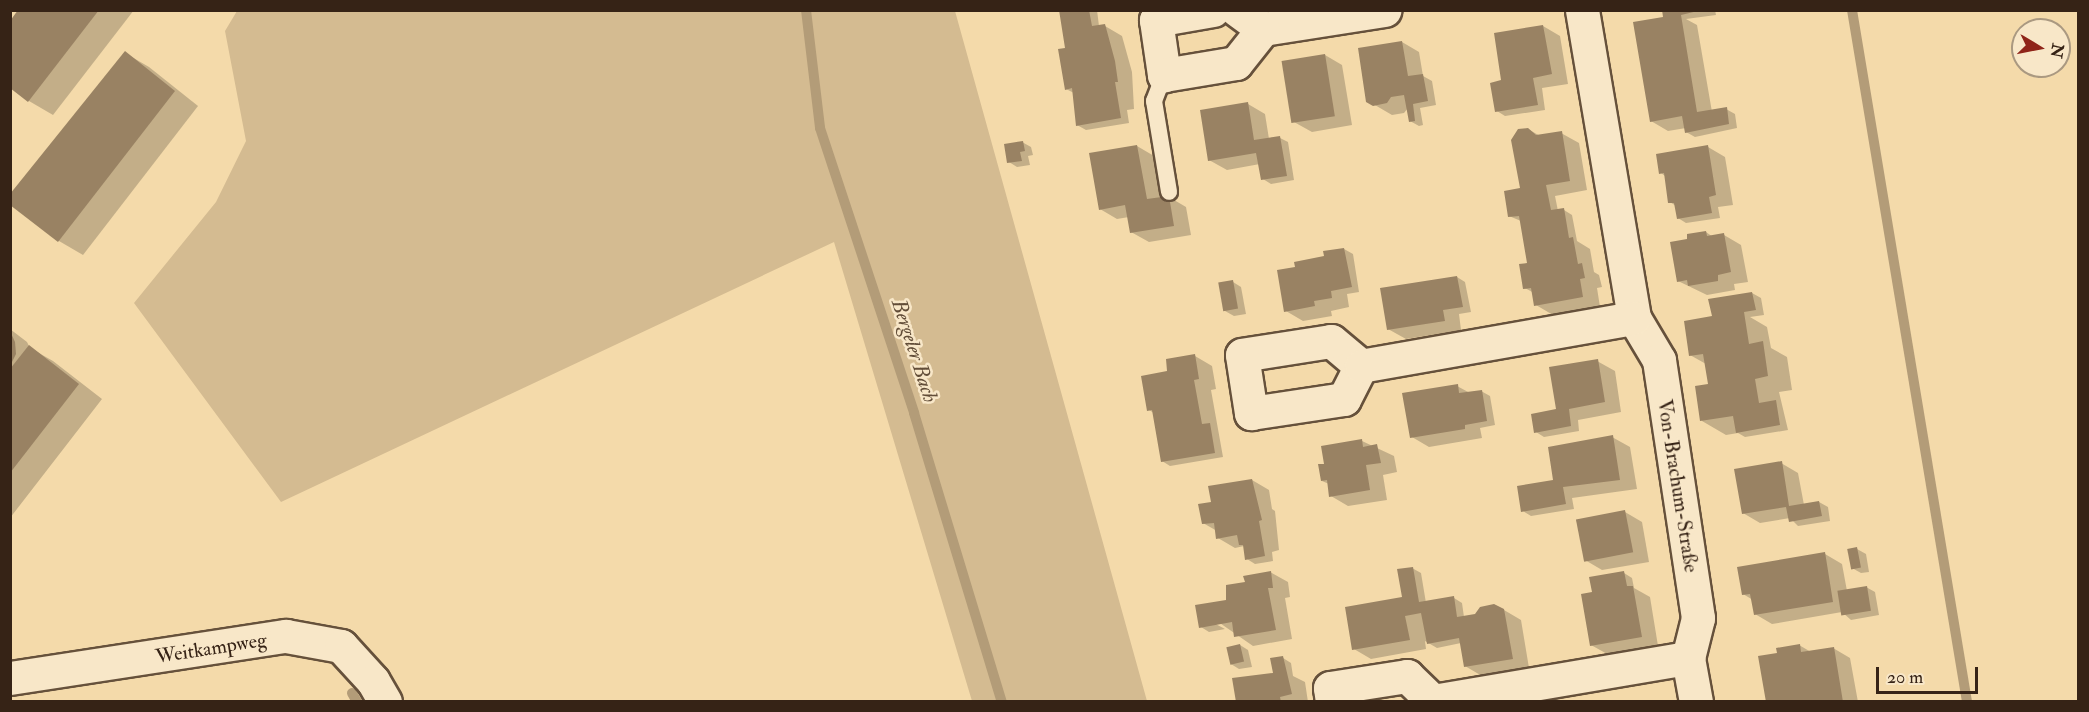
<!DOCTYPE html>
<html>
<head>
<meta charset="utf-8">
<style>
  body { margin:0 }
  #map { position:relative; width:2089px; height:712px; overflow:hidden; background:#f4daaa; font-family:"IM FELL Double Pica",serif }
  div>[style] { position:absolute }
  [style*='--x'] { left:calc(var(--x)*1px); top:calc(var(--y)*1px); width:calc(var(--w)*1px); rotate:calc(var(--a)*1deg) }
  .green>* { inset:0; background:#d4bb91 }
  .shadow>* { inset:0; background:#0003 }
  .stream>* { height:10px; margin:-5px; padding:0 5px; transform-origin:5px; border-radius:5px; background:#b39c78 }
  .building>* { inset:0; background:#998263; transform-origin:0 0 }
  .roads { filter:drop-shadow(2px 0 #66513b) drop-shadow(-2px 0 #66513b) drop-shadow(0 2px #66513b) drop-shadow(0 -2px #66513b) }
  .lane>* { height:16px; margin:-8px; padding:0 8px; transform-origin:8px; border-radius:8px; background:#f8e7c8 }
  .street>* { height:33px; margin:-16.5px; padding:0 16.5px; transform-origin:16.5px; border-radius:16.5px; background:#f8e7c8 }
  span { translate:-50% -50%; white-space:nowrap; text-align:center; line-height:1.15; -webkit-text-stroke:5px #f8e7c8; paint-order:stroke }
  .street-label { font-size:20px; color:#362316 }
  .water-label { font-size:21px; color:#624d38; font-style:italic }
  .frame { position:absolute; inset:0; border:12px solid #362316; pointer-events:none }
  .north { position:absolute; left:2011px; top:18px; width:60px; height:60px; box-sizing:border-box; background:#f8e7c8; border:2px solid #aa9981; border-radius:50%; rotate:100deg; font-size:16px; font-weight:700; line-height:24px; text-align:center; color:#362316 }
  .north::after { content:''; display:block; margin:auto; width:21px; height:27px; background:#8f2418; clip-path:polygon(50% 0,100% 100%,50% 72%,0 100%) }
  .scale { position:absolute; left:1876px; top:667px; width:102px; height:27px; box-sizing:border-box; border:3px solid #362316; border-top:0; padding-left:8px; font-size:18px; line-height:21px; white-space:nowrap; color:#362316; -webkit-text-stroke:4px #f8e7c8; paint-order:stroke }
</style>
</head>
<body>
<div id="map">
  <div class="green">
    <div style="clip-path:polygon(237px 11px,955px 11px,1147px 701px,972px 701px,834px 242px,281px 502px,134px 303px,216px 202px,246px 141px,225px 31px)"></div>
  </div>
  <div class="shadow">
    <div style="clip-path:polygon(18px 10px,134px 10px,53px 115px,29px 101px)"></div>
    <div style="clip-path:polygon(1060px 10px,1097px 10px,1099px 26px,1105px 26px,1122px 36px,1132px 72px,1134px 109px,1127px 110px,1129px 123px,1086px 130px,1077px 125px,1074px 93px,1066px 89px,1067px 49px)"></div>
    <div style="clip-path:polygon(1664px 10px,1715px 10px,1716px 15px,1686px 19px,1697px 25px,1712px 112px,1726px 109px,1735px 114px,1737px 128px,1695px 137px,1686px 132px,1686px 128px,1668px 131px,1651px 121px)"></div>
    <div style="clip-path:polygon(1543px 26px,1560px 36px,1568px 84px,1542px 88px,1545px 110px,1505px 116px,1497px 111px,1501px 82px)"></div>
    <div style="clip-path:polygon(1402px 42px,1419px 52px,1423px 76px,1432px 81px,1436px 105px,1420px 108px,1423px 125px,1419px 126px,1410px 121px,1408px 108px,1404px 113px,1392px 115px,1368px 101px,1359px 50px)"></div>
    <div style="clip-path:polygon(125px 53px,149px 67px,198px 106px,83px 255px,59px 241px,10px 203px)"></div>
    <div style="clip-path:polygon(1325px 55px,1342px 65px,1352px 125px,1312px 132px,1294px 122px)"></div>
    <div style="clip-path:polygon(1248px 104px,1265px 114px,1269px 139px,1280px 138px,1288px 142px,1294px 180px,1271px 184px,1263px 179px,1260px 164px,1227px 170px,1209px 160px)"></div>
    <div style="clip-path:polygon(1528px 129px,1540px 136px,1561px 133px,1579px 143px,1587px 190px,1555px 196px,1558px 211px,1564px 210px,1572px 215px,1577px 241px,1590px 249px,1594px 272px,1599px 275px,1602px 287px,1597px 288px,1600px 307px,1553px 315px,1536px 305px,1534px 293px,1525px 288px,1529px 264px,1521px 221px,1509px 216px,1521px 190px)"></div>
    <div style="clip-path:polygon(1022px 142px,1031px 147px,1033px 155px,1028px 156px,1030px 165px,1017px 167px,1009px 162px)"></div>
    <div style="clip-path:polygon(1137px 146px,1154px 156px,1162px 199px,1169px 197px,1186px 207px,1191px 235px,1149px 242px,1131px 232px,1129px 217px,1117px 219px,1100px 209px)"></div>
    <div style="clip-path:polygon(1708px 147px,1725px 157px,1733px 205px,1718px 207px,1720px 218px,1686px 223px,1678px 218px,1676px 206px,1670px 202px,1665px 176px,1661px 173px)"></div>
    <div style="clip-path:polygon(1706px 232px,1713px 237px,1724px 235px,1741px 245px,1748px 282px,1734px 284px,1735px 290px,1707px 295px,1678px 281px,1689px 241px)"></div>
    <div style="clip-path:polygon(1344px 249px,1353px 254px,1359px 292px,1347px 294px,1349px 307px,1331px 311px,1332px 316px,1303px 321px,1286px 311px,1296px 268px)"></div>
    <div style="clip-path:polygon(1457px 277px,1465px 282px,1471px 312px,1459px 314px,1461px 330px,1406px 339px,1388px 329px)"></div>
    <div style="clip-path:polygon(1233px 282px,1241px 287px,1246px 314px,1234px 316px,1225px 311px)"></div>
    <div style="clip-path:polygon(1752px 293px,1761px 298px,1764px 315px,1750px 317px,1767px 327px,1771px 348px,1787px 357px,1792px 390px,1779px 392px,1788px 430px,1745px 437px,1738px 433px,1726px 435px,1702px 421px,1710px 385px,1706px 364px,1690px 355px,1716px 317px)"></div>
    <div style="clip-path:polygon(10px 329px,27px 342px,30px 348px,53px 361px,102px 399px,10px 518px)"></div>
    <div style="clip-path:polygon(1195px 356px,1212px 366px,1216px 389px,1211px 390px,1223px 457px,1170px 466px,1162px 461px,1154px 413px,1149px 410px,1169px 372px)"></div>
    <div style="clip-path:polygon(1597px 361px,1615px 371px,1621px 412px,1578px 420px,1579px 431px,1544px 437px,1536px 432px,1558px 412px)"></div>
    <div style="clip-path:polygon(1457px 386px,1470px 393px,1481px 391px,1490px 396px,1495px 425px,1480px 428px,1482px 438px,1429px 447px,1412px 437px)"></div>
    <div style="clip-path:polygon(1612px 437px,1630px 447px,1637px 489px,1572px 498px,1574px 509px,1531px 516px,1523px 511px,1553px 482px)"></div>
    <div style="clip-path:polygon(1362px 441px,1394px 456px,1397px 472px,1383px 475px,1387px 500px,1348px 506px,1331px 496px,1329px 484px,1322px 481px)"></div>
    <div style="clip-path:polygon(1781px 463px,1798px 473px,1804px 505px,1819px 502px,1828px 507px,1830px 521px,1798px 526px,1790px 518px,1760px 523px,1743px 513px)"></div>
    <div style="clip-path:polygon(1252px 480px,1269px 490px,1272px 509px,1275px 511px,1279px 550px,1272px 552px,1273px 561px,1255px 564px,1247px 559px,1244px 546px,1235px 548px,1218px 538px,1217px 531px,1203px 523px,1212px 504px)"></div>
    <div style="clip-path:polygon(1625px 512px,1642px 522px,1649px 562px,1602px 570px,1585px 560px)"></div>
    <div style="clip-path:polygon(1857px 549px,1866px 554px,1869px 572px,1861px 573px,1852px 568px)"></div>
    <div style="clip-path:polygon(1825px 554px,1842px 564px,1847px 591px,1866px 587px,1875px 592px,1879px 615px,1851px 620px,1842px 612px,1772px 624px,1755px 614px,1753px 600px,1743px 594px)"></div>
    <div style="clip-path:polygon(1412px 568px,1421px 573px,1426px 603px,1454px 598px,1462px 603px,1464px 617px,1504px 610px,1521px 620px,1529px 668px,1482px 676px,1465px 666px,1461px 643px,1437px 648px,1425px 641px,1426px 649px,1371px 659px,1354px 649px,1404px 598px)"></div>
    <div style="clip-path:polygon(1270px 572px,1288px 582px,1290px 597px,1285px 598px,1292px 639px,1253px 646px,1214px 619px,1212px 622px,1225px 629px,1209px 632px,1201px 627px,1246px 583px)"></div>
    <div style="clip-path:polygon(1624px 573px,1632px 578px,1634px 588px,1650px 597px,1658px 646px,1609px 655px,1591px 645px,1596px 593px)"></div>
    <div style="clip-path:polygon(1240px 645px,1248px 650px,1252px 667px,1239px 669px,1231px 664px)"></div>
    <div style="clip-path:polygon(1799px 645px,1811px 652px,1833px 648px,1850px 658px,1858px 702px,1768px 702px,1779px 654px)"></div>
    <div style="clip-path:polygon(1283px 658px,1291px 663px,1293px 676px,1305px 682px,1308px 702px,1237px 702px,1277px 674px)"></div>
  </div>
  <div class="stream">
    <div style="--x:806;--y:10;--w:119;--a:83.2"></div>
    <div style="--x:820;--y:128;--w:300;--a:71.7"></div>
    <div style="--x:914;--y:413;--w:302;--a:73.1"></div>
    <div style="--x:1852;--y:10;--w:701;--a:80.56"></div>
    <div style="--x:352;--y:693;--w:10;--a:61"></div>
  </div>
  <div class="building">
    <div style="clip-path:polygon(18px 10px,99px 10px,28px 102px,10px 88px,10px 21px)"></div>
    <div style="clip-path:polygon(1059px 10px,1089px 10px,1092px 26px,1105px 24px,1115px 61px,1118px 82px,1115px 82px,1121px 118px,1076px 126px,1072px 88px,1065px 90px,1058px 49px,1065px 48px)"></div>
    <div style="clip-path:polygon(1662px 10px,1702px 10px,1681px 15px,1697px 112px,1727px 107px,1729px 124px,1685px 133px,1682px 116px,1650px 122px,1633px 22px,1663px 17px)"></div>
    <div style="clip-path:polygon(1543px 25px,1552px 74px,1533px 78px,1538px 105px,1495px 112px,1490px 83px,1501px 80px,1494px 33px)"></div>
    <div style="clip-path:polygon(1402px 41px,1408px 76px,1423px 74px,1428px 101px,1413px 104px,1415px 121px,1409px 122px,1404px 95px,1391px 97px,1387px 103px,1373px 106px,1366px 102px,1358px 48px)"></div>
    <div style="clip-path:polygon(125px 51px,175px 91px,58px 242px,10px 205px,10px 194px)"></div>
    <div style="left:1325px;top:54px;width:63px;height:44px;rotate:81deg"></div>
    <div style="clip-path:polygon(1248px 102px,1254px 140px,1280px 136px,1287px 176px,1261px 180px,1256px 153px,1208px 161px,1200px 110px)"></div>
    <div style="clip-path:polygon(1528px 128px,1536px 135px,1562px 131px,1570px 181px,1546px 185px,1551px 210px,1564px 208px,1569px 238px,1573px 237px,1578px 264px,1582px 263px,1585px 278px,1580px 279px,1583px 297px,1534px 306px,1531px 288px,1523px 289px,1519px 264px,1527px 263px,1519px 216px,1508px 217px,1504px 191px,1520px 188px,1511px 140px,1518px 129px)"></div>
    <div style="clip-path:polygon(1023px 141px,1025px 151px,1020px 152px,1022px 161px,1007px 163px,1004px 144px)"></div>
    <div style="clip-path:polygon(1137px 145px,1147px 199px,1169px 196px,1174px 226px,1130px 233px,1125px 205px,1099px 210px,1089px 153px)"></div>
    <div style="clip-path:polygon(1708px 145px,1716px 195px,1709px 197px,1712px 213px,1677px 219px,1674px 203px,1668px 203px,1664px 173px,1659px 174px,1656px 154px)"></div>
    <div style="clip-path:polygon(1706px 231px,1707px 236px,1724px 233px,1731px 272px,1718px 275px,1718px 281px,1688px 286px,1687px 280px,1677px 282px,1670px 242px,1687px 239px,1687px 234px)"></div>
    <div style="clip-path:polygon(1344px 248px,1352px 287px,1331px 291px,1332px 298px,1314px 301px,1315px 306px,1284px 312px,1277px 270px,1295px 267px,1294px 262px,1324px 256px,1323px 251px)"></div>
    <div style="clip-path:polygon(1457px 276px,1463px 307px,1443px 310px,1445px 321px,1387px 330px,1380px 288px)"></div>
    <div style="left:1233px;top:280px;width:29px;height:15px;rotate:80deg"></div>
    <div style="clip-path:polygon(1752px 292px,1756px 310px,1744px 312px,1749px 344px,1763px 341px,1768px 376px,1755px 379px,1759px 403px,1776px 400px,1780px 425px,1736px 433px,1733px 416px,1700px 421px,1695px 386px,1708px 384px,1703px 354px,1689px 356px,1684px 321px,1712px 316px,1708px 299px)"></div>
    <div style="clip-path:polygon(10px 331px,15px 342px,16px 354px,10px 366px)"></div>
    <div style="clip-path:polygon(29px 345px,79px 384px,10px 473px,10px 369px)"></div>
    <div style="clip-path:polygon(1195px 354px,1199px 379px,1194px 380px,1202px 424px,1210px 423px,1215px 453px,1161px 462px,1152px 410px,1147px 411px,1141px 376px,1167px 371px,1166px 359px)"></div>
    <div style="clip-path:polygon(1598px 359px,1605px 402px,1569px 409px,1571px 426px,1534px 433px,1531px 414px,1556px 409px,1549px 367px)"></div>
    <div style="clip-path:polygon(1458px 384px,1459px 393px,1482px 390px,1487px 421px,1465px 425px,1465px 429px,1410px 438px,1402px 393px)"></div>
    <div style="clip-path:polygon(1613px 435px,1620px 480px,1563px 487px,1566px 504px,1521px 512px,1517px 486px,1553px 480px,1548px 447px)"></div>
    <div style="clip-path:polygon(1362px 439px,1363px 447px,1377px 444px,1381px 463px,1366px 465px,1370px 490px,1329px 497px,1327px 480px,1321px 481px,1318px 464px,1324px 464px,1321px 446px)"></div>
    <div style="clip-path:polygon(1782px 461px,1789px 506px,1819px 501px,1822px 516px,1789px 522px,1786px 507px,1742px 514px,1734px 469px)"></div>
    <div style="clip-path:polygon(1252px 479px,1262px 520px,1259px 521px,1265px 556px,1245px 560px,1243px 545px,1239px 545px,1237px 535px,1216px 539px,1214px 523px,1202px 524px,1198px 504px,1211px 502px,1208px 486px)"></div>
    <div style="left:1625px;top:510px;width:43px;height:50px;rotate:79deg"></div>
    <div style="left:1857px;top:547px;width:21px;height:10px;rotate:79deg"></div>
    <div style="clip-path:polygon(1825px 552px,1833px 602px,1754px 615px,1750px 594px,1742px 595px,1737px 567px)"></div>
    <div style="clip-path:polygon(1413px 567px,1419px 602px,1454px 596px,1457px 617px,1475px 614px,1480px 607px,1494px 604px,1504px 609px,1513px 659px,1464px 667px,1459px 638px,1427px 644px,1421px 613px,1405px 616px,1410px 640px,1352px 650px,1345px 607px,1402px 597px,1397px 569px)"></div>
    <div style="clip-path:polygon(1271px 571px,1273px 588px,1268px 588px,1276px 630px,1234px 637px,1232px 622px,1199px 628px,1195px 605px,1226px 600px,1226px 585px,1245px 582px,1243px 576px)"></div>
    <div style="clip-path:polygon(1624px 571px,1627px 586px,1633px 586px,1642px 637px,1590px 646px,1581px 594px,1592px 592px,1589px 577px)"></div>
    <div style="left:1867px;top:586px;width:25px;height:30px;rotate:81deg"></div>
    <div style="left:1240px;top:644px;width:18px;height:14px;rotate:77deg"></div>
    <div style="clip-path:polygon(1800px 644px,1801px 652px,1834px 647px,1843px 702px,1766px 702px,1758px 656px,1777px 653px,1776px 648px)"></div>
    <div style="clip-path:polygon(1283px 656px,1292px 694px,1280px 697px,1281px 702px,1236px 702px,1232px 678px,1273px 673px,1270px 658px)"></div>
  </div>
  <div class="roads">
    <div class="lane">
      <div style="--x:1164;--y:75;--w:28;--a:111"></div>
      <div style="--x:1154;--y:101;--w:92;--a:80.6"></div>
    </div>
    <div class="street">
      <div style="--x:1213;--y:10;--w:58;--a:170"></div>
      <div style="--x:1156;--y:20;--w:56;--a:81.7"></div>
      <div style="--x:1164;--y:75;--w:73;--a:-9.5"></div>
      <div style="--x:1236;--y:63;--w:43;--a:-51.5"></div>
      <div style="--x:1263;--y:29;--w:123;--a:-8.9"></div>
      <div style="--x:1237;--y:10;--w:32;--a:36"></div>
      <div style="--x:1582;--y:10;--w:312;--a:80.4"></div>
      <div style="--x:1634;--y:318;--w:49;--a:59.2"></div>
      <div style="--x:1659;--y:360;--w:261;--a:81.4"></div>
      <div style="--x:1698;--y:618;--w:41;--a:104"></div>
      <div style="--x:1688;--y:658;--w:45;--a:79.7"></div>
      <div style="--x:1361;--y:366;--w:39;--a:-140"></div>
      <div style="--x:1331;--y:341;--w:90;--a:171.1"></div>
      <div style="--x:1242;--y:355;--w:59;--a:81.2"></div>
      <div style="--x:1251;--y:413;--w:94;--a:-8.6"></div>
      <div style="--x:1344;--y:399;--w:37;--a:-63"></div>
      <div style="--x:1361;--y:366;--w:277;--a:-10"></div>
      <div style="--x:10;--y:678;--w:279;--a:-8.7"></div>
      <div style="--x:286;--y:636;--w:56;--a:10.3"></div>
      <div style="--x:341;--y:646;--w:47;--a:47.6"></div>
      <div style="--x:373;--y:681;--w:24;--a:60"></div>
      <div style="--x:1433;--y:701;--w:259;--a:-9.6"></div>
      <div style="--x:1332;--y:702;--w:14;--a:-98"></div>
      <div style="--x:1330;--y:688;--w:78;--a:-8.9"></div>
      <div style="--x:1407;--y:676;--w:36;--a:44"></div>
    </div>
  </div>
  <div class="street-label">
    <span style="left:1678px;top:486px;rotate:81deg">Von-Brachum-Straße</span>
    <span style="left:211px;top:648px;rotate:-9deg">Weitkampweg</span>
  </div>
  <div class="water-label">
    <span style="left:914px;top:351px;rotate:72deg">Bergeler Bach</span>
  </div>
  <div class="frame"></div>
  <div class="north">N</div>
  <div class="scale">20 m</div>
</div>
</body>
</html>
